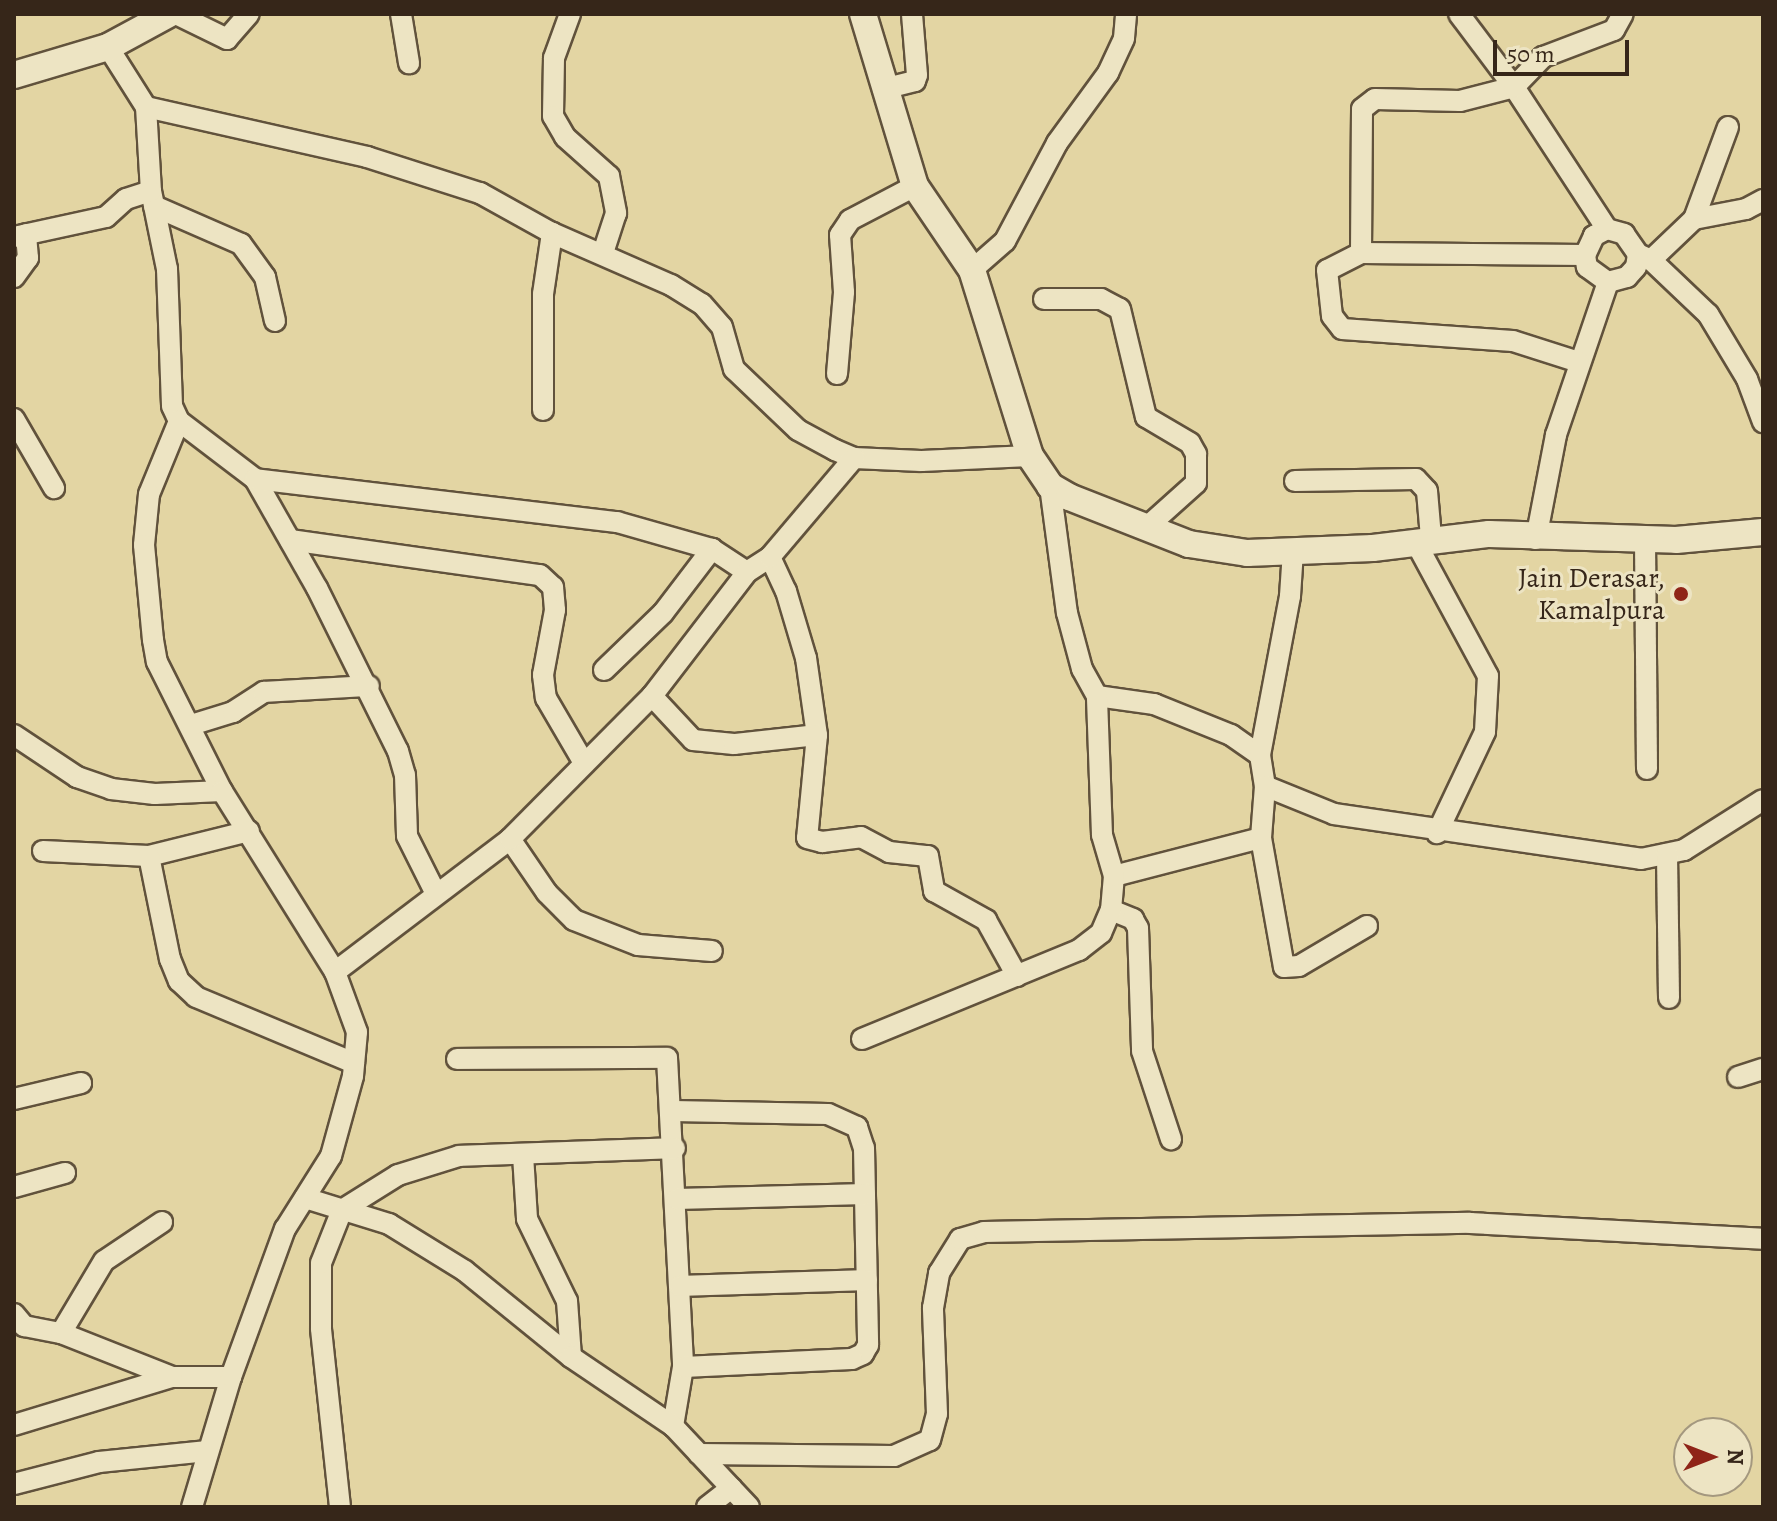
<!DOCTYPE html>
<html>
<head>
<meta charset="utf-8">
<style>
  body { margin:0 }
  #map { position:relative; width:1777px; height:1521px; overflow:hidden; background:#e3d5a3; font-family:Alegreya,serif }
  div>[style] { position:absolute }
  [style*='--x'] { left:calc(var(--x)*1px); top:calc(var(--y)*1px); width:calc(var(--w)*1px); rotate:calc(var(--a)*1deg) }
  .roads { filter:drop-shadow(2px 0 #61523c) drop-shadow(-2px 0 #61523c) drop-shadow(0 2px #61523c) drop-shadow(0 -2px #61523c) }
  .minor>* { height:20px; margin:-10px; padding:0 10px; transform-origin:10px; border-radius:10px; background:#ede4c3 }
  .tertiary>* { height:26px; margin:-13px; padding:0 13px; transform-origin:13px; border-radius:13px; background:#ede4c3 }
  .dots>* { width:22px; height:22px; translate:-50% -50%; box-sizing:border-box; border:4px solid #ede4c3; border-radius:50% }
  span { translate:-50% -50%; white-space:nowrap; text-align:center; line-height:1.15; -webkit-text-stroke:6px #ede4c3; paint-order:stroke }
  .poi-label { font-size:28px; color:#362619 }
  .right { translate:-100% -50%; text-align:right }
  .frame { position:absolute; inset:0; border:16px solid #362619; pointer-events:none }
  .north { position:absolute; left:1673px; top:1417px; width:80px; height:80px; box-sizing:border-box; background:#ede4c3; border:2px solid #a4987f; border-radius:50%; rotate:90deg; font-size:22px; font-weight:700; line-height:32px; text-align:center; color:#362619 }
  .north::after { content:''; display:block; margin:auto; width:28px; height:36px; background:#8f2418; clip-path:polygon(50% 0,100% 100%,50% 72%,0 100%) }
  .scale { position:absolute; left:1493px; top:40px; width:136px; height:36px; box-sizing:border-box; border:4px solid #362619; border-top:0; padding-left:10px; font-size:24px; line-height:28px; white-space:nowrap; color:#362619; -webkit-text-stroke:6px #ede4c3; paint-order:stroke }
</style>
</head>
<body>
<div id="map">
  <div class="roads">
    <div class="minor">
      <div style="--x:176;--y:14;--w:57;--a:26.1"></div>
      <div style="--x:227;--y:39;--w:33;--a:-49"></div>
      <div style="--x:401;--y:14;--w:50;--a:80.7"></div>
      <div style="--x:570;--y:14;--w:47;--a:110"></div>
      <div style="--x:554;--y:58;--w:58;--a:91"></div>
      <div style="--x:553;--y:116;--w:24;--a:60"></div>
      <div style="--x:565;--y:137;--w:59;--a:41.6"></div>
      <div style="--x:609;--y:176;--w:38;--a:79"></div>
      <div style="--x:616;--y:213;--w:42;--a:108"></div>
      <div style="--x:1459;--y:14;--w:91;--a:53"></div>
      <div style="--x:1514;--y:87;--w:170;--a:56.8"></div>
      <div style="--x:1607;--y:229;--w:15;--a:152"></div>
      <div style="--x:1594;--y:236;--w:21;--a:115"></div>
      <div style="--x:1585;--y:255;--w:12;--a:81"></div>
      <div style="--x:1587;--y:267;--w:26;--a:36"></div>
      <div style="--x:1608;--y:282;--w:162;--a:108.8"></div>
      <div style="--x:1556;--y:435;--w:106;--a:100.9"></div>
      <div style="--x:108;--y:47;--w:71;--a:57.7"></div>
      <div style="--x:146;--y:107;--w:227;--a:12.7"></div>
      <div style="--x:367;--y:157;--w:119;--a:17.7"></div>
      <div style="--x:480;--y:193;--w:82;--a:29.1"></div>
      <div style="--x:552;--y:233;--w:130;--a:23.6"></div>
      <div style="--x:671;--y:285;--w:36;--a:32"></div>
      <div style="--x:702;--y:304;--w:30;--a:49"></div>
      <div style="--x:722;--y:327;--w:44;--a:74.1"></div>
      <div style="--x:734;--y:369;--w:88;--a:43.6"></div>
      <div style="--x:798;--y:430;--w:42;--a:28.4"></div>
      <div style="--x:835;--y:450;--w:21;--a:23"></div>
      <div style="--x:854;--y:458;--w:67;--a:2.6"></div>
      <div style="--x:921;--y:461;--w:109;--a:-2.6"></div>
      <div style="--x:883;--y:89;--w:33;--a:-14"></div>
      <div style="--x:915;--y:81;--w:6;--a:-72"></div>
      <div style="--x:917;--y:75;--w:61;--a:-94.7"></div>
      <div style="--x:146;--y:107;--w:84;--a:86.6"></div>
      <div style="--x:151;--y:191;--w:80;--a:78.4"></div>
      <div style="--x:167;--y:269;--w:137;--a:87.9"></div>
      <div style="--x:172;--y:406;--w:17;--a:65"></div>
      <div style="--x:179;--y:421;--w:96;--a:37.3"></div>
      <div style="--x:255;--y:479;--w:125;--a:60.4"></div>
      <div style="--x:317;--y:588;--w:182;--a:63.6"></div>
      <div style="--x:398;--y:751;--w:25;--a:74"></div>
      <div style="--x:405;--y:775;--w:61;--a:88.1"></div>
      <div style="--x:407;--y:836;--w:63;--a:63.4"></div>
      <div style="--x:154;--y:206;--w:95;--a:23.6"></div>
      <div style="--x:241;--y:244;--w:41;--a:54"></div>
      <div style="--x:265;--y:277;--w:45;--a:77.2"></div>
      <div style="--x:1694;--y:219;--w:98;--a:-69.7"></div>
      <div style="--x:1607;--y:229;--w:18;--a:16"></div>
      <div style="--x:1624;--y:234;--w:24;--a:55"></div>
      <div style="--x:1638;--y:254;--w:14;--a:25"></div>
      <div style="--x:1651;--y:260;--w:79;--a:43.5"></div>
      <div style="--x:1708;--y:314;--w:76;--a:59"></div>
      <div style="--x:1747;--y:379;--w:46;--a:69.6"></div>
      <div style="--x:14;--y:237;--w:94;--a:-12.3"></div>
      <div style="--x:106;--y:217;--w:27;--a:-42"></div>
      <div style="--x:126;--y:199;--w:26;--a:-18"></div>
      <div style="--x:1361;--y:253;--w:38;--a:153"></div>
      <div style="--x:1327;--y:270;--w:46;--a:83.8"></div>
      <div style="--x:1332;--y:316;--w:16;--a:52"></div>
      <div style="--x:1342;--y:329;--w:171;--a:4"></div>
      <div style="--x:1513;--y:341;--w:69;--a:17.7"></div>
      <div style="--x:1585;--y:255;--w:224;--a:-179.5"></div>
      <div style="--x:1361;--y:253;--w:144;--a:-89.6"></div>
      <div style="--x:1362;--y:109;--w:16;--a:-38"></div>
      <div style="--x:1375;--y:99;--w:85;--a:1.3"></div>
      <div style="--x:1460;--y:101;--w:56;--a:-14.5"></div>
      <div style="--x:1514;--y:87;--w:42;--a:-46"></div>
      <div style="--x:1543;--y:57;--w:76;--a:-20.8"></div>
      <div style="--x:1614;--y:30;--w:18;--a:-61"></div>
      <div style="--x:1651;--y:260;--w:59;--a:-43.6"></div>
      <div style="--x:1694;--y:219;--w:53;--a:-10.9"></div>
      <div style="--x:1746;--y:209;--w:19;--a:-28"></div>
      <div style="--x:972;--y:270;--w:44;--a:-41.3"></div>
      <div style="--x:1005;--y:241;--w:111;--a:-62"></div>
      <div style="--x:1057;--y:143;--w:87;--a:-53.9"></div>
      <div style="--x:1108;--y:73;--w:38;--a:-65"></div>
      <div style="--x:1124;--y:38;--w:24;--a:-85"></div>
      <div style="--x:14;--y:277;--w:24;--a:-54"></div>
      <div style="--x:28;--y:258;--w:24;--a:-95"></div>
      <div style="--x:1608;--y:282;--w:20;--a:-15"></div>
      <div style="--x:1627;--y:277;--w:13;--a:-48"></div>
      <div style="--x:1636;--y:267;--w:13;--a:-81"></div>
      <div style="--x:1044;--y:299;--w:57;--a:0"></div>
      <div style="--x:1101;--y:299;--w:21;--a:28"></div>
      <div style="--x:1120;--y:309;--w:111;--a:76.5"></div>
      <div style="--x:1146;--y:417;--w:51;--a:30.6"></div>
      <div style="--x:1190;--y:443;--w:13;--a:61"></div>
      <div style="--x:1196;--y:454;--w:29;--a:90"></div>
      <div style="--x:1196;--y:483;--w:64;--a:138.1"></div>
      <div style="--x:837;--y:374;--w:82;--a:-85.1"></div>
      <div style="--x:844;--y:292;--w:57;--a:-94"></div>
      <div style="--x:840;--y:235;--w:18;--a:-56"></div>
      <div style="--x:850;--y:220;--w:73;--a:-27.6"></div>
      <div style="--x:543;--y:410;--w:116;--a:-90"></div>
      <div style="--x:543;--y:294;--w:62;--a:-81.6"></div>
      <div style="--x:14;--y:419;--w:80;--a:59.9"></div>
      <div style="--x:179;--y:421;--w:79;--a:112.3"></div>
      <div style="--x:149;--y:494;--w:51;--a:95.6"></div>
      <div style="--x:144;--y:545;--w:95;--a:84.6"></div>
      <div style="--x:153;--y:640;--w:22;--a:80"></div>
      <div style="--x:157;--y:662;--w:144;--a:63.3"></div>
      <div style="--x:255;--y:479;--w:365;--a:6.8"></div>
      <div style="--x:617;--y:522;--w:99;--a:15.9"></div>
      <div style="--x:712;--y:549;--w:42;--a:33.3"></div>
      <div style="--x:1295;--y:481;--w:121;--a:-0.9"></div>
      <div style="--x:1416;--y:479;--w:16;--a:47"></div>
      <div style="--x:1427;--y:491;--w:47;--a:85.1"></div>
      <div style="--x:1050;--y:486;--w:128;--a:82.4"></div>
      <div style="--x:1067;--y:613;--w:58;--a:75"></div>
      <div style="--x:1082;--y:669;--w:31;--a:61"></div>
      <div style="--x:1097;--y:696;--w:58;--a:8"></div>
      <div style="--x:1154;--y:704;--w:83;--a:21.9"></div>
      <div style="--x:1231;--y:735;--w:35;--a:35"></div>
      <div style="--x:1260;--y:755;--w:31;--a:81"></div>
      <div style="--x:1265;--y:786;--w:74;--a:22.1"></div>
      <div style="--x:1334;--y:814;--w:310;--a:8.3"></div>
      <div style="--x:1641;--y:859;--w:44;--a:-11.8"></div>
      <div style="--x:1684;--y:850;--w:93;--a:-32.3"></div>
      <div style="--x:290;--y:540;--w:252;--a:8"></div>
      <div style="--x:540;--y:575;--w:18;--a:43"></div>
      <div style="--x:553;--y:587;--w:23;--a:85"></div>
      <div style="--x:555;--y:610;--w:66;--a:100.5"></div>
      <div style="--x:543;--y:675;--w:23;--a:83"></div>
      <div style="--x:546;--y:698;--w:75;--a:59.7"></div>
      <div style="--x:1645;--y:540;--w:229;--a:89.5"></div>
      <div style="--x:1415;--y:541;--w:153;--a:61.6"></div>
      <div style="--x:1488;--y:676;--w:56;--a:93.1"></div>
      <div style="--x:1485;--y:732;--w:112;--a:115.4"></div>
      <div style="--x:770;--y:557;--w:38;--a:65"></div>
      <div style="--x:786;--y:591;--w:70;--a:73.4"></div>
      <div style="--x:806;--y:658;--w:78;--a:81.9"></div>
      <div style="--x:817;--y:735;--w:103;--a:95.5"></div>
      <div style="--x:807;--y:838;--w:16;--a:15"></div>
      <div style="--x:822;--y:842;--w:39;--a:-7"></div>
      <div style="--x:861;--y:837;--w:32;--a:28"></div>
      <div style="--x:889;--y:852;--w:39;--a:6"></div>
      <div style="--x:928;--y:856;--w:36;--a:80"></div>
      <div style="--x:934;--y:891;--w:60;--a:29.1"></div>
      <div style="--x:986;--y:920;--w:64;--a:61"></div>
      <div style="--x:604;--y:670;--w:82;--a:-44"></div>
      <div style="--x:663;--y:613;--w:81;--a:-52.6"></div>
      <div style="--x:652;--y:696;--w:60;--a:47"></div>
      <div style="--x:693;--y:740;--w:41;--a:5.6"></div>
      <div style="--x:734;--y:744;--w:83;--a:-6.2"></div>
      <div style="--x:191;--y:725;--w:44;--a:-17.2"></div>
      <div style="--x:233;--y:712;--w:37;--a:-33"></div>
      <div style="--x:264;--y:692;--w:105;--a:-3.3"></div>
      <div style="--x:14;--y:735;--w:76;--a:33.7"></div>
      <div style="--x:77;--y:777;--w:36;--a:19"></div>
      <div style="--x:111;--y:789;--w:44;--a:6.5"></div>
      <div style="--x:155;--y:794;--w:67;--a:-2.6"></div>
      <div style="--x:222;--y:791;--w:213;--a:58"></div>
      <div style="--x:1260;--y:755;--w:162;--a:-79.3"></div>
      <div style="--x:1290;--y:596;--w:45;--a:-86.2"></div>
      <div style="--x:1265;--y:786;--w:52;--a:94.4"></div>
      <div style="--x:1261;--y:838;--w:131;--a:79.9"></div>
      <div style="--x:1284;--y:967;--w:15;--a:-4"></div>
      <div style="--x:1299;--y:966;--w:79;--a:-30.5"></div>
      <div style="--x:510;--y:839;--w:65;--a:55.6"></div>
      <div style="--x:547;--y:893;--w:38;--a:45"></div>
      <div style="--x:574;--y:920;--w:69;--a:21.3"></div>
      <div style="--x:638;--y:945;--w:74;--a:4.6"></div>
      <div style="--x:43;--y:851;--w:106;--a:2.7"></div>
      <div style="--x:149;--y:856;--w:103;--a:-14"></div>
      <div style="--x:1667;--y:854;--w:144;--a:89.2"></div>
      <div style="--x:149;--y:856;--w:105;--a:78.5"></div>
      <div style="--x:170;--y:959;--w:24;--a:68"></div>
      <div style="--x:179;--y:981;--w:23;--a:43"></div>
      <div style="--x:196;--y:997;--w:171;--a:22.7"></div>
      <div style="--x:1114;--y:876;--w:152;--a:-14.5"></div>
      <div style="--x:1111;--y:910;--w:24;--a:22"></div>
      <div style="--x:1133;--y:919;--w:10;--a:61"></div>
      <div style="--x:1138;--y:928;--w:123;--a:88.1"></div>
      <div style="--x:1142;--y:1051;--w:93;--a:71.8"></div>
      <div style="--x:862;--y:1039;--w:235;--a:-22.3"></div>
      <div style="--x:1079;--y:950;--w:28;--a:-38"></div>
      <div style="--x:1101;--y:933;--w:25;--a:-67"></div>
      <div style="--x:1111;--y:910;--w:34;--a:-85"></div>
      <div style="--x:1114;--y:876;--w:43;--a:-106.3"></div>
      <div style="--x:1102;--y:835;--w:139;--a:-92.1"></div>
      <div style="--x:457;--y:1059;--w:210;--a:-0.3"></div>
      <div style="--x:667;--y:1058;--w:309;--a:87"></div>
      <div style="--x:683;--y:1367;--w:60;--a:99.6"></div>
      <div style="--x:673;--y:1426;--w:111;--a:46.8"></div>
      <div style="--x:1738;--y:1077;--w:26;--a:-18"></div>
      <div style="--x:14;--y:1099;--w:69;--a:-13.4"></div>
      <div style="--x:673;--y:1111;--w:155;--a:1.1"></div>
      <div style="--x:828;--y:1114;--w:32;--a:24"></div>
      <div style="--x:857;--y:1127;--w:22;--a:72"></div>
      <div style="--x:864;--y:1148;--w:197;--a:88.8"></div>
      <div style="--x:868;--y:1345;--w:10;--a:119"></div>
      <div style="--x:863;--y:1354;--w:12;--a:156"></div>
      <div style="--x:852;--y:1359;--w:169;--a:177.3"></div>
      <div style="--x:523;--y:1155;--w:64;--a:86.4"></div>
      <div style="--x:527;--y:1219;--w:91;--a:64"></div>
      <div style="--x:567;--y:1301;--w:56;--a:85.9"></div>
      <div style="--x:14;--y:1187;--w:53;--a:-15.4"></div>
      <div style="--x:305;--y:1198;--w:88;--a:17.2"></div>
      <div style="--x:389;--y:1224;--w:89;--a:31.7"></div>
      <div style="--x:465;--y:1271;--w:136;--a:39.1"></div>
      <div style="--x:571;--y:1357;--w:123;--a:34.1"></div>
      <div style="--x:677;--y:1199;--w:188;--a:-1.5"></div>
      <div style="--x:680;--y:1286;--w:187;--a:-1.8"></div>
      <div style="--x:14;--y:1314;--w:16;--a:50"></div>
      <div style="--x:24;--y:1326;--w:38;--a:11"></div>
      <div style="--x:61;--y:1333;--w:119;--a:21.6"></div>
      <div style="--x:172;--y:1377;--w:59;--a:0"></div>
      <div style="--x:61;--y:1333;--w:84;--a:-59.2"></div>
      <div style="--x:104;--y:1261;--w:70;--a:-33.9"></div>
      <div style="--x:14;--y:1425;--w:165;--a:-16.9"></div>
      <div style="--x:699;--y:1454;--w:195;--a:0.6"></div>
      <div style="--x:894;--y:1456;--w:39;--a:-24"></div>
      <div style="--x:930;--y:1440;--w:27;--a:-75"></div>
      <div style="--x:937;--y:1414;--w:106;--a:-92.2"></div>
      <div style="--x:933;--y:1308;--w:36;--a:-80"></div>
      <div style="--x:939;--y:1273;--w:40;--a:-58"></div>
      <div style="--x:960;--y:1239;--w:25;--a:-16"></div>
      <div style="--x:984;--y:1232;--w:486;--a:-1.1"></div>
      <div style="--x:1470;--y:1223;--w:293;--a:3.1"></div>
      <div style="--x:14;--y:1484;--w:88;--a:-14.5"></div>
      <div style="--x:99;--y:1462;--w:109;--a:-5.8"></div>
      <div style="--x:192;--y:1507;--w:136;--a:-73.3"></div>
      <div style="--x:231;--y:1377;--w:158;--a:-70"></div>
      <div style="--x:285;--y:1229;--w:86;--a:-57.8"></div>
      <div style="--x:331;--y:1156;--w:83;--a:-74.6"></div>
      <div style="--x:353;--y:1076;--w:44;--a:-84.8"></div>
      <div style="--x:357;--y:1032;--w:64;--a:-110.1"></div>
      <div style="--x:335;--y:972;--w:220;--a:-37.2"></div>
      <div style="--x:510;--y:839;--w:202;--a:-45.2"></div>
      <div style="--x:652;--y:696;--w:156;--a:-52.5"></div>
      <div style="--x:747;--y:572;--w:27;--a:-33"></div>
      <div style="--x:770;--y:557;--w:130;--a:-49.7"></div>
      <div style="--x:340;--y:1507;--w:180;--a:-96.1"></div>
      <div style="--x:321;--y:1328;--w:65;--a:-90"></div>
      <div style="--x:321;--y:1263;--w:57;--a:-68.4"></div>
      <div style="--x:342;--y:1210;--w:66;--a:-32"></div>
      <div style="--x:398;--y:1175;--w:64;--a:-17.3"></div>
      <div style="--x:459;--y:1156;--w:216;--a:-2.1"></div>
      <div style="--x:707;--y:1507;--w:31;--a:-38"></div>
    </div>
    <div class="tertiary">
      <div style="--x:863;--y:14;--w:180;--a:73.2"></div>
      <div style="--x:915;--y:186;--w:102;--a:55.8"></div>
      <div style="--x:972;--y:270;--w:195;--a:72.7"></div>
      <div style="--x:1030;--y:456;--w:36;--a:56"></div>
      <div style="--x:1050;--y:486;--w:22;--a:30"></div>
      <div style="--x:1069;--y:497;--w:129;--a:21.4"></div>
      <div style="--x:1189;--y:544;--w:59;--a:8.8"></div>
      <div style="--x:1247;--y:553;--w:126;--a:-2.3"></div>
      <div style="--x:1373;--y:548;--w:117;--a:-6.9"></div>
      <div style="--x:1489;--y:534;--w:187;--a:1.8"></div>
      <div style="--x:1676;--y:540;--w:87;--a:-5.3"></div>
      <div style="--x:14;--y:75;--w:98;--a:-16.6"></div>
      <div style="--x:108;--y:47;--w:69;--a:-28.4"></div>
    </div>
  </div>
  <div class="dots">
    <div style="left:1681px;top:594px;background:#8f2418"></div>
  </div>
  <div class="poi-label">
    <span class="right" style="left:1665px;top:594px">Jain Derasar,<br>Kamalpura</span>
  </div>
  <div class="frame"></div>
  <div class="north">N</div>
  <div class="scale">50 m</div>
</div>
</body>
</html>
